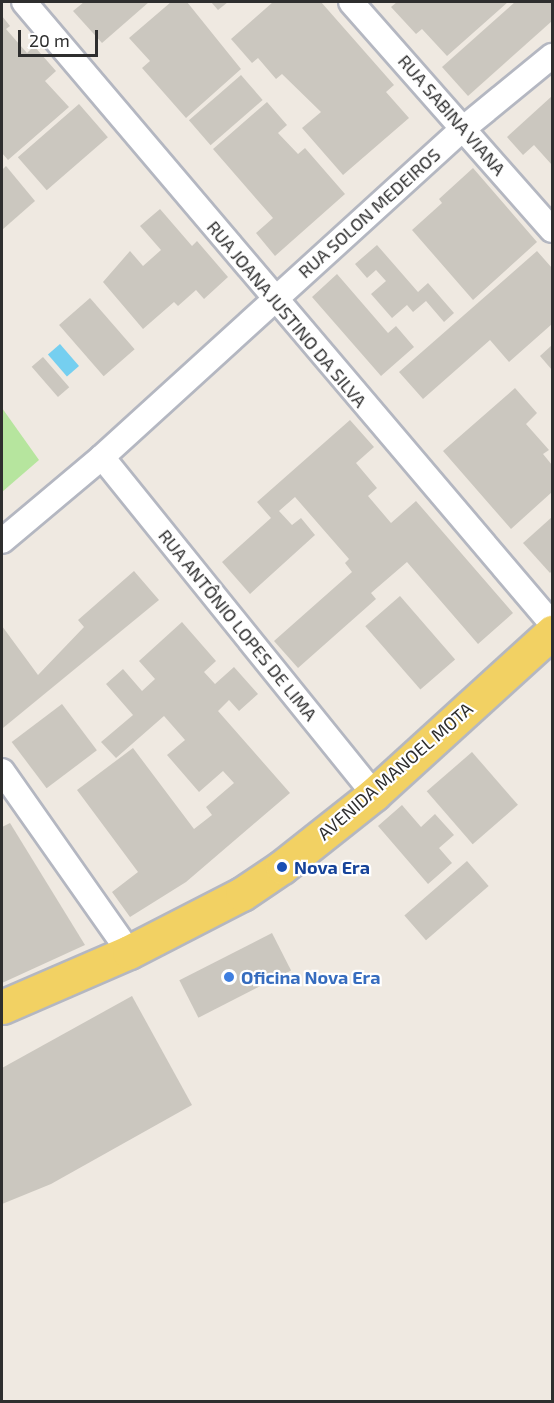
<!DOCTYPE html>
<html>
<head>
<meta charset="utf-8">
<style>
  body { margin:0 }
  #map { position:relative; width:554px; height:1403px; overflow:hidden; background:#efe9e1; font-family:"Exo 2",sans-serif }
  div>[style] { position:absolute }
  [style*='--x'] { left:calc(var(--x)*1px); top:calc(var(--y)*1px); width:calc(var(--w)*1px); rotate:calc(var(--a)*1deg) }
  .green>* { inset:0; background:#b6e59e }
  .water>* { inset:0; background:#75cff0; transform-origin:0 0 }
  .building>* { inset:0; background:#cbc7bf; transform-origin:0 0 }
  .roads { filter:drop-shadow(2px 0 #b4b7c1) drop-shadow(-2px 0 #b4b7c1) drop-shadow(0 2px #b4b7c1) drop-shadow(0 -2px #b4b7c1) }
  .minor>* { height:24px; margin:-12px; padding:0 12px; transform-origin:12px; border-radius:12px; background:#fff }
  .primary>* { height:33px; margin:-16.5px; padding:0 16.5px; transform-origin:16.5px; border-radius:16.5px; background:#f2d163 }
  .dots>* { width:16px; height:16px; translate:-50% -50%; box-sizing:border-box; border:3px solid #fff; border-radius:50% }
  span { translate:-50% -50%; white-space:nowrap; text-align:center; line-height:1.15; -webkit-text-stroke:4.5px #fff; paint-order:stroke }
  .street-label { font-size:18px; color:#2e2e2e }
  .transit-label { font-size:18px; color:#164399; font-weight:700 }
  .left { translate:0 -50%; text-align:left }
  .shop-label { font-size:18px; color:#366cbe; font-weight:700 }
  .frame { position:absolute; inset:0; border:3px solid #2e2e2e; pointer-events:none }
  .scale { position:absolute; left:18px; top:30px; width:80px; height:27px; box-sizing:border-box; border:3px solid #2e2e2e; border-top:0; padding-left:8px; font-size:18px; line-height:21px; white-space:nowrap; color:#2e2e2e; -webkit-text-stroke:4px #fff; paint-order:stroke }
</style>
</head>
<body>
<div id="map">
  <div class="green">
    <div style="clip-path:polygon(2px 408px,39px 460px,2px 492px)"></div>
  </div>
  <div class="water">
    <div style="left:60px;top:344px;width:29px;height:16px;rotate:49deg"></div>
  </div>
  <div class="building">
    <div style="clip-path:polygon(84px 2px,149px 2px,102px 43px,73px 11px)"></div>
    <div style="clip-path:polygon(171px 2px,187px 2px,241px 69px,186px 118px,142px 68px,150px 61px,129px 38px)"></div>
    <div style="clip-path:polygon(211px 2px,228px 2px,218px 10px)"></div>
    <div style="clip-path:polygon(273px 2px,321px 2px,394px 85px,386px 92px,409px 118px,343px 175px,302px 128px,321px 112px,282px 74px,276px 79px,258px 58px,252px 63px,231px 39px)"></div>
    <div style="clip-path:polygon(397px 2px,508px 2px,447px 56px,422px 29px,416px 34px,391px 7px)"></div>
    <div style="clip-path:polygon(515px 2px,552px 2px,552px 21px,468px 96px,442px 67px)"></div>
    <div style="clip-path:polygon(2px 16px,10px 26px,6px 29px,27px 53px,34px 46px,56px 71px,45px 81px,69px 107px,8px 160px,2px 153px)"></div>
    <div style="left:241px;top:75px;width:33px;height:69px;rotate:49deg"></div>
    <div style="clip-path:polygon(552px 96px,552px 165px,534px 145px,523px 155px,507px 137px)"></div>
    <div style="clip-path:polygon(267px 102px,287px 125px,278px 133px,298px 154px,305px 148px,345px 194px,275px 256px,256px 233px,273px 218px,213px 149px)"></div>
    <div style="left:79px;top:104px;width:44px;height:81px;rotate:49deg"></div>
    <div style="clip-path:polygon(6px 166px,35px 201px,2px 230px,2px 170px)"></div>
    <div style="clip-path:polygon(473px 168px,537px 242px,473px 300px,412px 230px,442px 203px,439px 199px)"></div>
    <div style="clip-path:polygon(160px 209px,192px 246px,197px 241px,228px 277px,204px 299px,196px 290px,178px 306px,174px 302px,143px 329px,103px 282px,130px 251px,143px 266px,161px 250px,140px 226px)"></div>
    <div style="clip-path:polygon(377px 245px,418px 292px,428px 283px,454px 313px,444px 322px,426px 301px,413px 312px,407px 305px,392px 318px,371px 294px,386px 281px,376px 270px,367px 278px,355px 264px)"></div>
    <div style="clip-path:polygon(537px 251px,552px 268px,552px 324px,509px 362px,490px 340px,423px 399px,399px 372px)"></div>
    <div style="clip-path:polygon(337px 274px,388px 333px,396px 326px,414px 347px,381px 376px,312px 297px)"></div>
    <div style="left:90px;top:298px;width:68px;height:41px;rotate:49deg"></div>
    <div style="clip-path:polygon(552px 345px,552px 370px,540px 356px)"></div>
    <div style="left:43px;top:357px;width:40px;height:15px;rotate:49deg"></div>
    <div style="clip-path:polygon(515px 388px,537px 413px,526px 424px,549px 450px,543px 454px,552px 465px,552px 492px,511px 529px,443px 451px)"></div>
    <div style="clip-path:polygon(350px 420px,374px 447px,356px 463px,377px 488px,368px 496px,391px 523px,416px 501px,513px 613px,478px 644px,407px 562px,371px 593px,376px 599px,298px 668px,274px 641px,352px 572px,345px 563px,349px 559px,295px 497px,279px 511px,292px 525px,301px 518px,315px 535px,250px 594px,222px 562px,271px 518px,257px 502px)"></div>
    <div style="clip-path:polygon(552px 517px,552px 571px,550px 573px,523px 543px)"></div>
    <div style="clip-path:polygon(134px 571px,159px 600px,3px 728px,2px 626px,38px 675px,84px 627px,78px 620px)"></div>
    <div style="left:400px;top:596px;width:84px;height:46px;rotate:49deg"></div>
    <div style="clip-path:polygon(182px 622px,216px 661px,204px 672px,215px 684px,234px 667px,258px 694px,239px 711px,229px 700px,218px 711px,290px 793px,186px 882px,130px 917px,112px 892px,138px 872px,77px 790px,133px 748px,194px 829px,212px 815px,206px 807px,234px 783px,223px 771px,199px 792px,167px 755px,185px 740px,164px 716px,116px 758px,101px 742px,133px 715px,106px 684px,123px 669px,142px 691px,155px 679px,139px 661px)"></div>
    <div style="left:62px;top:704px;width:58px;height:63px;rotate:53deg"></div>
    <div style="left:472px;top:752px;width:70px;height:60px;rotate:49deg"></div>
    <div style="clip-path:polygon(402px 805px,421px 827px,435px 814px,454px 835px,439px 848px,452px 863px,428px 884px,378px 826px)"></div>
    <div style="clip-path:polygon(10px 823px,85px 945px,2px 983px,2px 827px)"></div>
    <div style="left:467px;top:861px;width:33px;height:83px;rotate:49deg"></div>
    <div style="left:272px;top:933px;width:42px;height:104px;rotate:63deg"></div>
    <div style="clip-path:polygon(132px 996px,192px 1105px,51px 1184px,2px 1204px,2px 1068px)"></div>
  </div>
  <div class="roads">
    <div class="minor">
      <div style="--x:24;--y:2;--w:816;--a:49.67"></div>
      <div style="--x:351;--y:2;--w:304;--a:48.6"></div>
      <div style="--x:102;--y:457;--w:433;--a:51.1"></div>
      <div style="--x:2;--y:541;--w:131;--a:-40"></div>
      <div style="--x:102;--y:457;--w:489;--a:-42.3"></div>
      <div style="--x:464;--y:128;--w:114;--a:-39.3"></div>
      <div style="--x:2;--y:771;--w:221;--a:54.9"></div>
    </div>
    <div class="primary">
      <div style="--x:2;--y:1007;--w:138;--a:-23.4"></div>
      <div style="--x:129;--y:952;--w:127;--a:-27.2"></div>
      <div style="--x:242;--y:894;--w:48;--a:-34"></div>
      <div style="--x:282;--y:867;--w:117;--a:-38.4"></div>
      <div style="--x:374;--y:794;--w:241;--a:-42.3"></div>
    </div>
  </div>
  <div class="dots">
    <div style="left:282px;top:867px;background:#1a4fb4"></div>
    <div style="left:229px;top:977px;background:#3f7fe0"></div>
  </div>
  <div class="street-label">
    <span style="left:452px;top:115px;rotate:49deg">RUA SABINA VIANA</span>
    <span style="left:369px;top:213px;rotate:-42deg">RUA SOLON MEDEIROS</span>
    <span style="left:287px;top:314px;rotate:50deg">RUA JOANA JUSTINO DA SILVA</span>
    <span style="left:238px;top:625px;rotate:51deg">RUA ANTÔNIO LOPES DE LIMA</span>
    <span style="left:395px;top:771px;rotate:-41deg">AVENIDA MANOEL MOTA</span>
  </div>
  <div class="transit-label">
    <span class="left" style="left:294px;top:867px">Nova Era</span>
  </div>
  <div class="shop-label">
    <span class="left" style="left:241px;top:977px">Oficina Nova Era</span>
  </div>
  <div class="frame"></div>
  <div class="scale">20 m</div>
</div>
</body>
</html>
